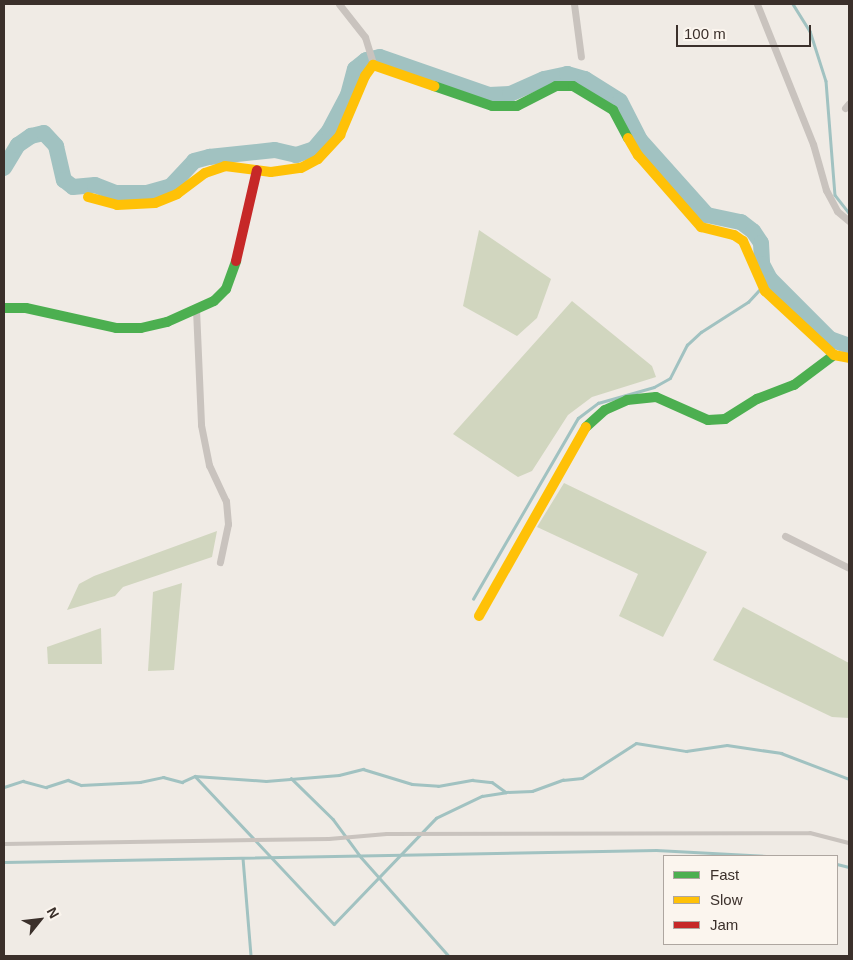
<!DOCTYPE html>
<html>
<head>
<meta charset="utf-8">
<style>
  body { margin:0 }
  #map { position:relative; width:853px; height:960px; overflow:hidden; background:#f0ebe5; font-family:Helvetica,sans-serif }
  div>[style] { position:absolute }
  [style*='--x'] { left:calc(var(--x)*1px); top:calc(var(--y)*1px); width:calc(var(--w)*1px); rotate:calc(var(--a)*1deg) }
  .green>* { inset:0; background:#d1d6bf }
  .stream>* { height:2.5px; margin:-1.25px; padding:0 1.25px; transform-origin:1.25px; border-radius:1.25px; background:#a1c2c1 }
  .river>* { height:16px; margin:-8px; padding:0 8px; transform-origin:8px; border-radius:8px; background:#a1c2c1 }
  .lane>* { height:4px; margin:-2px; padding:0 2px; transform-origin:2px; border-radius:2px; background:#c9c3be }
  .street>* { height:7px; margin:-3.5px; padding:0 3.5px; transform-origin:3.5px; border-radius:3.5px; background:#c9c3be }
  .fast>* { height:10px; margin:-5px; padding:0 5px; transform-origin:5px; border-radius:5px; background:#4caf50 }
  .slow>* { height:10px; margin:-5px; padding:0 5px; transform-origin:5px; border-radius:5px; background:#ffc107 }
  .jam>* { height:10px; margin:-5px; padding:0 5px; transform-origin:5px; border-radius:5px; background:#c62828 }
  span { translate:-50% -50%; white-space:nowrap; text-align:center; line-height:1.15; -webkit-text-stroke:4px #fbf5ee; paint-order:stroke }
  .frame { position:absolute; inset:0; border:5px solid #3b302b; pointer-events:none }
  .legend { position:absolute; left:663px; top:855px; width:175px; height:90px; box-sizing:border-box; background:#fbf5ee; border:1px solid #aea6a0; margin:0; padding:6px 9px; list-style:none; font-size:15px; color:#3b302b }
  .legend li { display:flex; align-items:center; gap:10px; height:25px }
  .legend b { width:25px; border:1px solid #aea6a0 }
  .north { position:absolute; left:15px; top:895px; width:50px; height:50px; -webkit-text-stroke:4px #fbf5ee; paint-order:stroke; rotate:61deg; font-size:14px; font-weight:700; line-height:20px; text-align:center; color:#3b302b }
  .north::after { content:''; display:block; margin:auto; width:18px; height:22px; background:#3b302b; clip-path:polygon(50% 0,100% 100%,50% 72%,0 100%) }
  .scale { position:absolute; left:676px; top:25px; width:135px; height:22px; box-sizing:border-box; border:2px solid #3b302b; border-top:0; padding-left:6px; font-size:15px; line-height:18px; white-space:nowrap; color:#3b302b; -webkit-text-stroke:4px #fbf5ee; paint-order:stroke }
</style>
</head>
<body>
<div id="map">
  <div class="green">
    <div style="clip-path:polygon(479px 230px,551px 279px,537px 318px,517px 336px,463px 306px)"></div>
    <div style="clip-path:polygon(572px 301px,652px 366px,656px 377px,592px 397px,568px 415px,532px 471px,518px 477px,453px 434px)"></div>
    <div style="clip-path:polygon(564px 483px,707px 552px,663px 637px,619px 616px,638px 574px,537px 527px)"></div>
    <div style="clip-path:polygon(217px 531px,212px 557px,123px 587px,115px 596px,67px 610px,79px 584px,94px 576px)"></div>
    <div style="clip-path:polygon(182px 583px,174px 670px,148px 671px,153px 592px)"></div>
    <div style="clip-path:polygon(743px 607px,849px 663px,849px 718px,832px 717px,713px 660px)"></div>
    <div style="clip-path:polygon(101px 628px,102px 664px,48px 664px,47px 647px)"></div>
  </div>
  <div class="stream">
    <div style="--x:793;--y:4;--w:32;--a:58"></div>
    <div style="--x:810;--y:31;--w:52;--a:72.3"></div>
    <div style="--x:826;--y:81;--w:114;--a:85.5"></div>
    <div style="--x:835;--y:195;--w:23;--a:52"></div>
    <div style="--x:473;--y:599;--w:209;--a:-59.9"></div>
    <div style="--x:578;--y:418;--w:25;--a:-37"></div>
    <div style="--x:598;--y:403;--w:58;--a:-15.9"></div>
    <div style="--x:654;--y:387;--w:18;--a:-29"></div>
    <div style="--x:670;--y:378;--w:37;--a:-63"></div>
    <div style="--x:687;--y:345;--w:19;--a:-43"></div>
    <div style="--x:701;--y:332;--w:56;--a:-32.6"></div>
    <div style="--x:748;--y:302;--w:18;--a:-47"></div>
    <div style="--x:195;--y:776;--w:203;--a:46.8"></div>
    <div style="--x:334;--y:924;--w:147;--a:-46.1"></div>
    <div style="--x:436;--y:818;--w:51;--a:-25.6"></div>
    <div style="--x:482;--y:796;--w:24;--a:-9"></div>
    <div style="--x:291;--y:778;--w:59;--a:44.3"></div>
    <div style="--x:333;--y:819;--w:47;--a:53.6"></div>
    <div style="--x:361;--y:857;--w:132;--a:48.4"></div>
    <div style="--x:4;--y:787;--w:20;--a:-18"></div>
    <div style="--x:23;--y:781;--w:24;--a:15"></div>
    <div style="--x:46;--y:787;--w:23;--a:-18"></div>
    <div style="--x:68;--y:780;--w:14;--a:21"></div>
    <div style="--x:81;--y:785;--w:59;--a:-2.9"></div>
    <div style="--x:140;--y:782;--w:24;--a:-12"></div>
    <div style="--x:163;--y:777;--w:20;--a:15"></div>
    <div style="--x:182;--y:782;--w:14;--a:-25"></div>
    <div style="--x:195;--y:776;--w:71;--a:4"></div>
    <div style="--x:266;--y:781;--w:73;--a:-4.7"></div>
    <div style="--x:339;--y:775;--w:25;--a:-14"></div>
    <div style="--x:363;--y:769;--w:51;--a:17"></div>
    <div style="--x:412;--y:784;--w:26;--a:4"></div>
    <div style="--x:438;--y:786;--w:35;--a:-10"></div>
    <div style="--x:472;--y:780;--w:20;--a:6"></div>
    <div style="--x:492;--y:782;--w:17;--a:36"></div>
    <div style="--x:506;--y:792;--w:26;--a:-2"></div>
    <div style="--x:532;--y:791;--w:33;--a:-20"></div>
    <div style="--x:563;--y:780;--w:19;--a:-6"></div>
    <div style="--x:582;--y:778;--w:64;--a:-32.9"></div>
    <div style="--x:636;--y:743;--w:51;--a:9.1"></div>
    <div style="--x:686;--y:751;--w:41;--a:-8.3"></div>
    <div style="--x:727;--y:745;--w:55;--a:8.4"></div>
    <div style="--x:781;--y:753;--w:73;--a:20.9"></div>
    <div style="--x:243;--y:858;--w:98;--a:85.3"></div>
    <div style="--x:4;--y:862;--w:652;--a:-1.05"></div>
    <div style="--x:656;--y:850;--w:110;--a:3.1"></div>
    <div style="--x:837;--y:864;--w:12;--a:14"></div>
  </div>
  <div class="river">
    <div style="--x:4;--y:168;--w:27;--a:-59"></div>
    <div style="--x:18;--y:145;--w:16;--a:-35"></div>
    <div style="--x:31;--y:136;--w:13;--a:-13"></div>
    <div style="--x:44;--y:133;--w:18;--a:47"></div>
    <div style="--x:56;--y:146;--w:35;--a:77"></div>
    <div style="--x:64;--y:180;--w:11;--a:38"></div>
    <div style="--x:73;--y:187;--w:22;--a:-5"></div>
    <div style="--x:95;--y:185;--w:22;--a:21"></div>
    <div style="--x:116;--y:193;--w:31;--a:0"></div>
    <div style="--x:147;--y:193;--w:25;--a:-16"></div>
    <div style="--x:171;--y:186;--w:34;--a:-47"></div>
    <div style="--x:194;--y:161;--w:16;--a:-15"></div>
    <div style="--x:209;--y:157;--w:66;--a:-6.1"></div>
    <div style="--x:275;--y:150;--w:22;--a:13"></div>
    <div style="--x:296;--y:155;--w:19;--a:-18"></div>
    <div style="--x:314;--y:149;--w:23;--a:-50"></div>
    <div style="--x:329;--y:131;--w:41;--a:-62.2"></div>
    <div style="--x:348;--y:95;--w:27;--a:-75"></div>
    <div style="--x:355;--y:69;--w:14;--a:-39"></div>
    <div style="--x:366;--y:60;--w:14;--a:-12"></div>
    <div style="--x:380;--y:57;--w:115;--a:19.2"></div>
    <div style="--x:489;--y:95;--w:21;--a:-3"></div>
    <div style="--x:510;--y:94;--w:37;--a:-24"></div>
    <div style="--x:544;--y:79;--w:24;--a:-12"></div>
    <div style="--x:567;--y:74;--w:19;--a:16"></div>
    <div style="--x:585;--y:79;--w:41;--a:32.2"></div>
    <div style="--x:620;--y:101;--w:44;--a:62.9"></div>
    <div style="--x:640;--y:140;--w:101;--a:48.2"></div>
    <div style="--x:707;--y:215;--w:35;--a:12"></div>
    <div style="--x:741;--y:222;--w:15;--a:37"></div>
    <div style="--x:753;--y:231;--w:14;--a:56"></div>
    <div style="--x:761;--y:243;--w:21;--a:87"></div>
    <div style="--x:762;--y:264;--w:17;--a:62"></div>
    <div style="--x:770;--y:279;--w:85;--a:45"></div>
    <div style="--x:830;--y:339;--w:20;--a:20"></div>
  </div>
  <div class="lane">
    <div style="--x:4;--y:844;--w:325;--a:-0.9"></div>
    <div style="--x:329;--y:839;--w:58;--a:-4.9"></div>
    <div style="--x:387;--y:834;--w:423;--a:-0.1"></div>
    <div style="--x:810;--y:833;--w:40;--a:14.4"></div>
  </div>
  <div class="street">
    <div style="--x:339;--y:4;--w:42;--a:51.8"></div>
    <div style="--x:365;--y:37;--w:28;--a:73"></div>
    <div style="--x:574;--y:4;--w:53;--a:82.5"></div>
    <div style="--x:757;--y:4;--w:151;--a:68.2"></div>
    <div style="--x:813;--y:144;--w:48;--a:74.2"></div>
    <div style="--x:826;--y:190;--w:24;--a:62"></div>
    <div style="--x:837;--y:211;--w:16;--a:40"></div>
    <div style="--x:845;--y:108;--w:6;--a:-51"></div>
    <div style="--x:196;--y:309;--w:116;--a:87.5"></div>
    <div style="--x:201;--y:425;--w:41;--a:78.7"></div>
    <div style="--x:209;--y:465;--w:40;--a:65"></div>
    <div style="--x:226;--y:501;--w:23;--a:85"></div>
    <div style="--x:228;--y:524;--w:39;--a:102"></div>
    <div style="--x:785;--y:536;--w:72;--a:26.6"></div>
  </div>
  <div class="fast">
    <div style="--x:434;--y:86;--w:61;--a:19"></div>
    <div style="--x:492;--y:106;--w:25;--a:0"></div>
    <div style="--x:517;--y:106;--w:44;--a:-27.1"></div>
    <div style="--x:556;--y:86;--w:17;--a:0"></div>
    <div style="--x:573;--y:86;--w:47;--a:31"></div>
    <div style="--x:613;--y:110;--w:32;--a:62"></div>
    <div style="--x:4;--y:308;--w:22;--a:0"></div>
    <div style="--x:26;--y:308;--w:92;--a:12.5"></div>
    <div style="--x:116;--y:328;--w:25;--a:0"></div>
    <div style="--x:141;--y:328;--w:27;--a:-13"></div>
    <div style="--x:167;--y:322;--w:51;--a:-24.1"></div>
    <div style="--x:214;--y:301;--w:17;--a:-45"></div>
    <div style="--x:226;--y:289;--w:30;--a:-70"></div>
    <div style="--x:586;--y:427;--w:25;--a:-42"></div>
    <div style="--x:605;--y:410;--w:24;--a:-24"></div>
    <div style="--x:627;--y:400;--w:29;--a:-6"></div>
    <div style="--x:656;--y:397;--w:57;--a:23.9"></div>
    <div style="--x:708;--y:420;--w:17;--a:-3"></div>
    <div style="--x:725;--y:419;--w:38;--a:-32"></div>
    <div style="--x:757;--y:399;--w:40;--a:-21"></div>
    <div style="--x:794;--y:385;--w:50;--a:-36.9"></div>
  </div>
  <div class="slow">
    <div style="--x:628;--y:138;--w:20;--a:60"></div>
    <div style="--x:638;--y:155;--w:96;--a:48.8"></div>
    <div style="--x:701;--y:227;--w:34;--a:14"></div>
    <div style="--x:734;--y:235;--w:11;--a:34"></div>
    <div style="--x:743;--y:241;--w:55;--a:66.3"></div>
    <div style="--x:765;--y:291;--w:94;--a:42.8"></div>
    <div style="--x:834;--y:355;--w:15;--a:11"></div>
    <div style="--x:88;--y:197;--w:30;--a:15"></div>
    <div style="--x:117;--y:205;--w:38;--a:-3"></div>
    <div style="--x:155;--y:203;--w:24;--a:-22"></div>
    <div style="--x:177;--y:194;--w:35;--a:-37"></div>
    <div style="--x:205;--y:173;--w:21;--a:-19"></div>
    <div style="--x:225;--y:166;--w:46;--a:7.4"></div>
    <div style="--x:271;--y:172;--w:30;--a:-8"></div>
    <div style="--x:301;--y:168;--w:19;--a:-28"></div>
    <div style="--x:318;--y:159;--w:33;--a:-47"></div>
    <div style="--x:340;--y:135;--w:64;--a:-67"></div>
    <div style="--x:365;--y:76;--w:14;--a:-54"></div>
    <div style="--x:373;--y:65;--w:65;--a:19"></div>
    <div style="--x:479;--y:616;--w:217;--a:-60.5"></div>
  </div>
  <div class="jam">
    <div style="--x:236;--y:261;--w:93;--a:-77"></div>
  </div>
  <div class="frame"></div>
  <ul class="legend">
  <li><b style="height:6px;background:#4caf50"></b>Fast</li>
  <li><b style="height:6px;background:#ffc107"></b>Slow</li>
  <li><b style="height:6px;background:#c62828"></b>Jam</li>
  </ul>
  <div class="north">N</div>
  <div class="scale">100 m</div>
</div>
</body>
</html>
